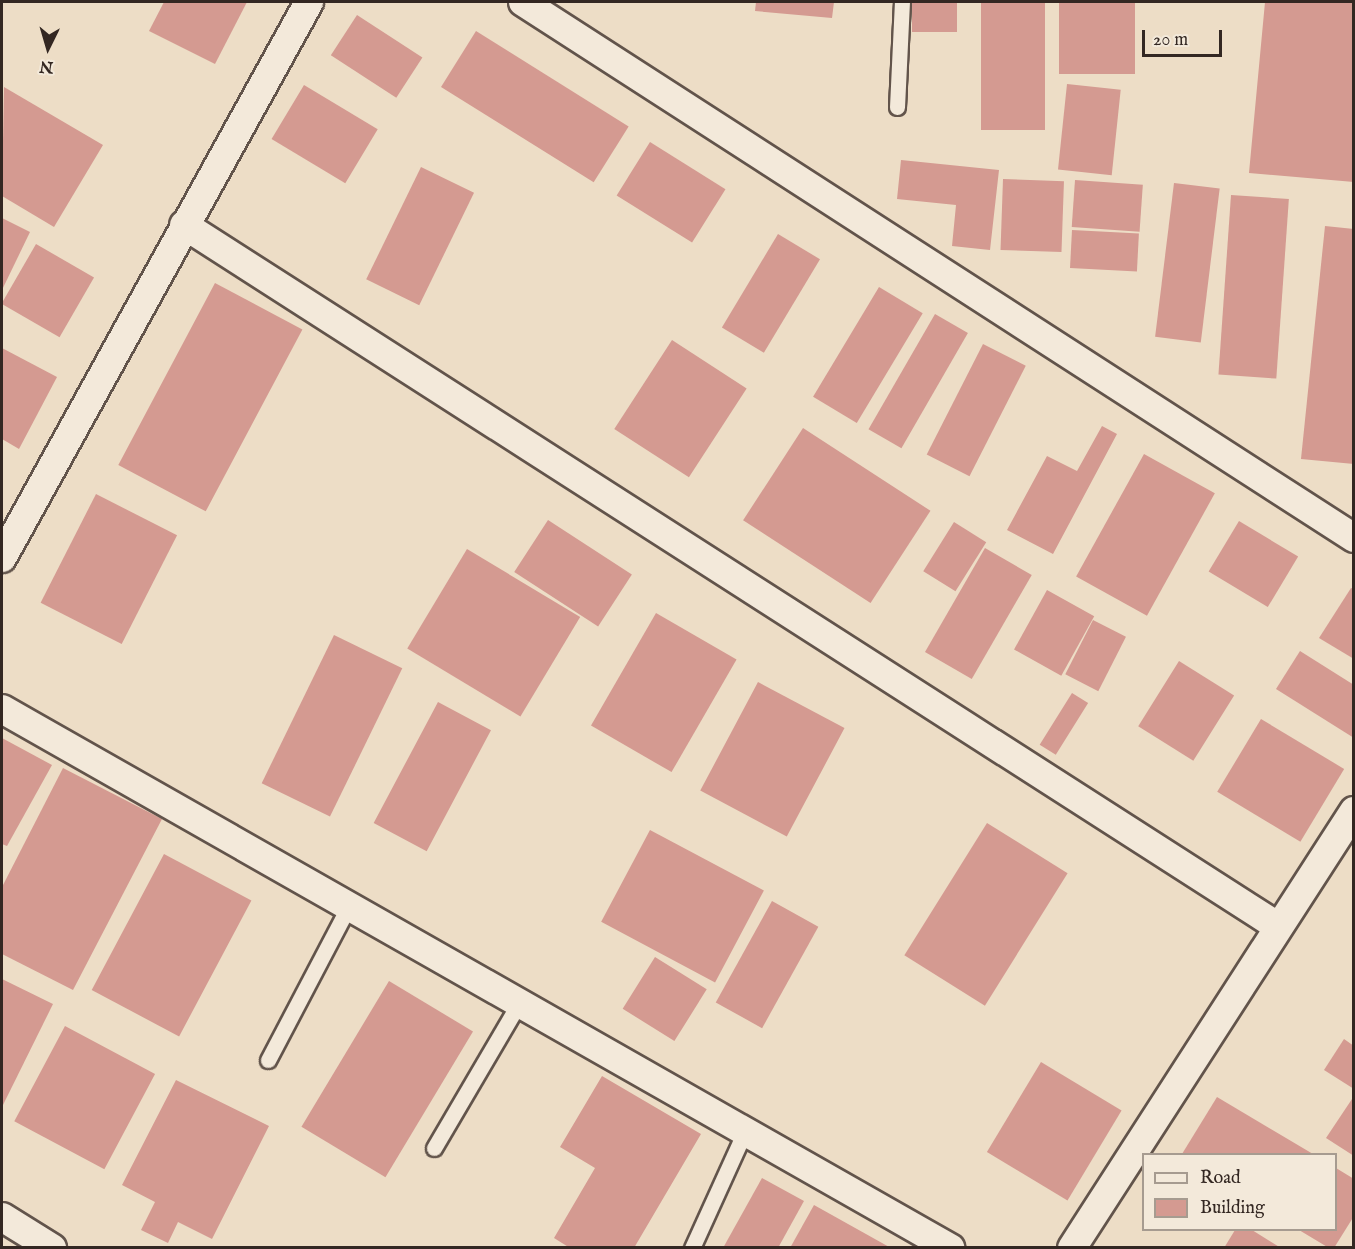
<!DOCTYPE html>
<html>
<head>
<meta charset="utf-8">
<style>
  body { margin:0 }
  #map { position:relative; width:1355px; height:1249px; overflow:hidden; background:#edddc6; font-family:"IM FELL English",serif }
  div>[style] { position:absolute }
  [style*='--x'] { left:calc(var(--x)*1px); top:calc(var(--y)*1px); width:calc(var(--w)*1px); rotate:calc(var(--a)*1deg) }
  .building>* { inset:0; background:#d49a91; transform-origin:0 0 }
  .roads { filter:drop-shadow(2px 0 #62544b) drop-shadow(-2px 0 #62544b) drop-shadow(0 2px #62544b) drop-shadow(0 -2px #62544b) }
  .lane>* { height:15px; margin:-7.5px; padding:0 7.5px; transform-origin:7.5px; border-radius:7.5px; background:#f3e9da }
  .street>* { height:28px; margin:-14px; padding:0 14px; transform-origin:14px; border-radius:14px; background:#f3e9da }
  span { translate:-50% -50%; white-space:nowrap; text-align:center; line-height:1.15; -webkit-text-stroke:4.5px #f3e9da; paint-order:stroke }
  .frame { position:absolute; inset:0; border:3px solid #332722; pointer-events:none }
  .legend { position:absolute; left:1142px; top:1153px; width:195px; height:78px; box-sizing:border-box; background:#f3e9da; border:2px solid #a69b90; margin:0; padding:8px 10px; list-style:none; font-size:18px; color:#332722 }
  .legend li { display:flex; align-items:center; gap:12px; height:30px }
  .legend b { width:30px; border:2px solid #a69b90 }
  .north { position:absolute; left:18px; top:18px; width:60px; height:60px; -webkit-text-stroke:4px #f3e9da; paint-order:stroke; rotate:185deg; font-size:16px; font-weight:700; line-height:24px; text-align:center; color:#332722 }
  .north::after { content:''; display:block; margin:auto; width:21px; height:27px; background:#332722; clip-path:polygon(50% 0,100% 100%,50% 72%,0 100%) }
  .scale { position:absolute; left:1142px; top:30px; width:80px; height:27px; box-sizing:border-box; border:3px solid #332722; border-top:0; padding-left:8px; font-size:18px; line-height:21px; white-space:nowrap; color:#332722; -webkit-text-stroke:4px #f3e9da; paint-order:stroke }
</style>
</head>
<body>
<div id="map">
  <div class="building">
    <div style="clip-path:polygon(164px 2px,247px 2px,215px 64px,149px 31px)"></div>
    <div style="clip-path:polygon(756px 2px,834px 2px,832px 18px,755px 11px)"></div>
    <div style="left:912px;top:2px;width:45px;height:30px"></div>
    <div style="left:981px;top:2px;width:64px;height:128px"></div>
    <div style="left:1059px;top:2px;width:76px;height:72px"></div>
    <div style="clip-path:polygon(1265px 2px,1354px 2px,1354px 182px,1249px 173px)"></div>
    <div style="left:357px;top:15px;width:78px;height:48px;rotate:33deg"></div>
    <div style="left:476px;top:31px;width:180px;height:66px;rotate:32deg"></div>
    <div style="left:1067px;top:84px;width:54px;height:86px;rotate:6deg"></div>
    <div style="left:304px;top:85px;width:86px;height:63px;rotate:31deg"></div>
    <div style="clip-path:polygon(4px 87px,103px 145px,54px 227px,2px 196px)"></div>
    <div style="left:650px;top:142px;width:89px;height:63px;rotate:32deg"></div>
    <div style="clip-path:polygon(901px 160px,999px 170px,990px 250px,952px 246px,956px 205px,897px 199px)"></div>
    <div style="left:421px;top:167px;width:59px;height:125px;rotate:26deg"></div>
    <div style="left:1003px;top:179px;width:61px;height:71px;rotate:2deg"></div>
    <div style="left:1075px;top:180px;width:68px;height:47px;rotate:4deg"></div>
    <div style="left:1174px;top:183px;width:46px;height:155px;rotate:7deg"></div>
    <div style="left:1231px;top:195px;width:58px;height:180px;rotate:4deg"></div>
    <div style="clip-path:polygon(2px 218px,30px 232px,2px 290px)"></div>
    <div style="clip-path:polygon(1325px 226px,1354px 229px,1354px 464px,1301px 459px)"></div>
    <div style="left:1072px;top:230px;width:67px;height:38px;rotate:3deg"></div>
    <div style="left:778px;top:234px;width:49px;height:109px;rotate:31deg"></div>
    <div style="left:36px;top:244px;width:67px;height:69px;rotate:30deg"></div>
    <div style="left:215px;top:283px;width:99px;height:206px;rotate:28deg"></div>
    <div style="left:879px;top:287px;width:51px;height:128px;rotate:31deg"></div>
    <div style="left:935px;top:314px;width:38px;height:133px;rotate:30deg"></div>
    <div style="left:672px;top:340px;width:89px;height:106px;rotate:33deg"></div>
    <div style="left:983px;top:344px;width:48px;height:124px;rotate:27deg"></div>
    <div style="clip-path:polygon(2px 348px,57px 377px,19px 449px,2px 439px)"></div>
    <div style="clip-path:polygon(1102px 426px,1117px 434px,1053px 554px,1007px 530px,1047px 456px,1077px 471px)"></div>
    <div style="left:803px;top:428px;width:152px;height:110px;rotate:33deg"></div>
    <div style="left:1144px;top:454px;width:81px;height:140px;rotate:29deg"></div>
    <div style="left:96px;top:494px;width:91px;height:122px;rotate:27deg"></div>
    <div style="left:548px;top:520px;width:100px;height:62px;rotate:33deg"></div>
    <div style="left:1239px;top:521px;width:69px;height:59px;rotate:31deg"></div>
    <div style="left:954px;top:522px;width:38px;height:58px;rotate:32deg"></div>
    <div style="left:985px;top:548px;width:54px;height:120px;rotate:30deg"></div>
    <div style="left:467px;top:549px;width:132px;height:116px;rotate:31deg"></div>
    <div style="clip-path:polygon(1351px 588px,1354px 589px,1354px 659px,1319px 638px)"></div>
    <div style="left:1047px;top:590px;width:54px;height:68px;rotate:29deg"></div>
    <div style="left:656px;top:613px;width:93px;height:130px;rotate:30deg"></div>
    <div style="left:1093px;top:620px;width:37px;height:61px;rotate:27deg"></div>
    <div style="left:334px;top:635px;width:76px;height:165px;rotate:26deg"></div>
    <div style="clip-path:polygon(1300px 651px,1354px 685px,1354px 738px,1276px 689px)"></div>
    <div style="left:1179px;top:661px;width:65px;height:77px;rotate:32deg"></div>
    <div style="left:758px;top:682px;width:98px;height:123px;rotate:28deg"></div>
    <div style="left:1072px;top:693px;width:19px;height:61px;rotate:32deg"></div>
    <div style="left:438px;top:702px;width:60px;height:137px;rotate:28deg"></div>
    <div style="left:1261px;top:719px;width:97px;height:85px;rotate:31deg"></div>
    <div style="clip-path:polygon(2px 738px,52px 765px,7px 846px,2px 844px)"></div>
    <div style="clip-path:polygon(63px 768px,162px 819px,73px 990px,2px 954px,2px 887px)"></div>
    <div style="left:987px;top:823px;width:95px;height:156px;rotate:32deg"></div>
    <div style="left:650px;top:830px;width:129px;height:104px;rotate:28deg"></div>
    <div style="left:164px;top:854px;width:99px;height:154px;rotate:28deg"></div>
    <div style="left:772px;top:901px;width:53px;height:116px;rotate:29deg"></div>
    <div style="left:655px;top:957px;width:61px;height:61px;rotate:32deg"></div>
    <div style="clip-path:polygon(2px 979px,53px 1004px,2px 1107px)"></div>
    <div style="left:389px;top:981px;width:98px;height:170px;rotate:31deg"></div>
    <div style="left:65px;top:1026px;width:102px;height:108px;rotate:28deg"></div>
    <div style="clip-path:polygon(1344px 1039px,1354px 1046px,1354px 1089px,1324px 1070px)"></div>
    <div style="left:1041px;top:1062px;width:94px;height:105px;rotate:31deg"></div>
    <div style="clip-path:polygon(602px 1076px,701px 1134px,634px 1248px,570px 1248px,554px 1238px,595px 1168px,560px 1147px)"></div>
    <div style="clip-path:polygon(176px 1080px,269px 1126px,212px 1239px,178px 1222px,168px 1243px,141px 1230px,155px 1202px,122px 1185px)"></div>
    <div style="clip-path:polygon(1354px 1096px,1354px 1156px,1326px 1138px)"></div>
    <div style="clip-path:polygon(1217px 1097px,1313px 1154px,1182px 1154px)"></div>
    <div style="clip-path:polygon(1336px 1168px,1354px 1179px,1354px 1216px,1334px 1248px,1329px 1248px,1299px 1230px,1336px 1230px)"></div>
    <div style="clip-path:polygon(762px 1178px,804px 1201px,778px 1248px,723px 1248px)"></div>
    <div style="clip-path:polygon(814px 1205px,891px 1248px,790px 1248px)"></div>
    <div style="clip-path:polygon(1235px 1230px,1252px 1230px,1281px 1248px,1224px 1248px)"></div>
  </div>
  <div class="roads">
    <div class="lane">
      <div style="--x:897;--y:107;--w:105;--a:-87.3"></div>
      <div style="--x:268;--y:1060;--w:174;--a:-62.3"></div>
      <div style="--x:434;--y:1148;--w:168;--a:-59.6"></div>
      <div style="--x:692;--y:1248;--w:128;--a:-65.6"></div>
    </div>
    <div class="street">
      <div style="--x:523;--y:2;--w:989;--a:32.82"></div>
      <div style="--x:184;--y:225;--w:1298;--a:32.67"></div>
      <div style="--x:2;--y:558;--w:635;--a:-61.09"></div>
      <div style="--x:2;--y:709;--w:1091;--a:29.62"></div>
      <div style="--x:2;--y:1217;--w:59;--a:31.8"></div>
      <div style="--x:1072;--y:1248;--w:520;--a:-57.17"></div>
    </div>
  </div>
  <div class="frame"></div>
  <ul class="legend">
  <li><b style="height:8px;background:#f3e9da"></b>Road</li>
  <li><b style="height:16px;background:#d49a91"></b>Building</li>
  </ul>
  <div class="north">N</div>
  <div class="scale">20 m</div>
</div>
</body>
</html>
